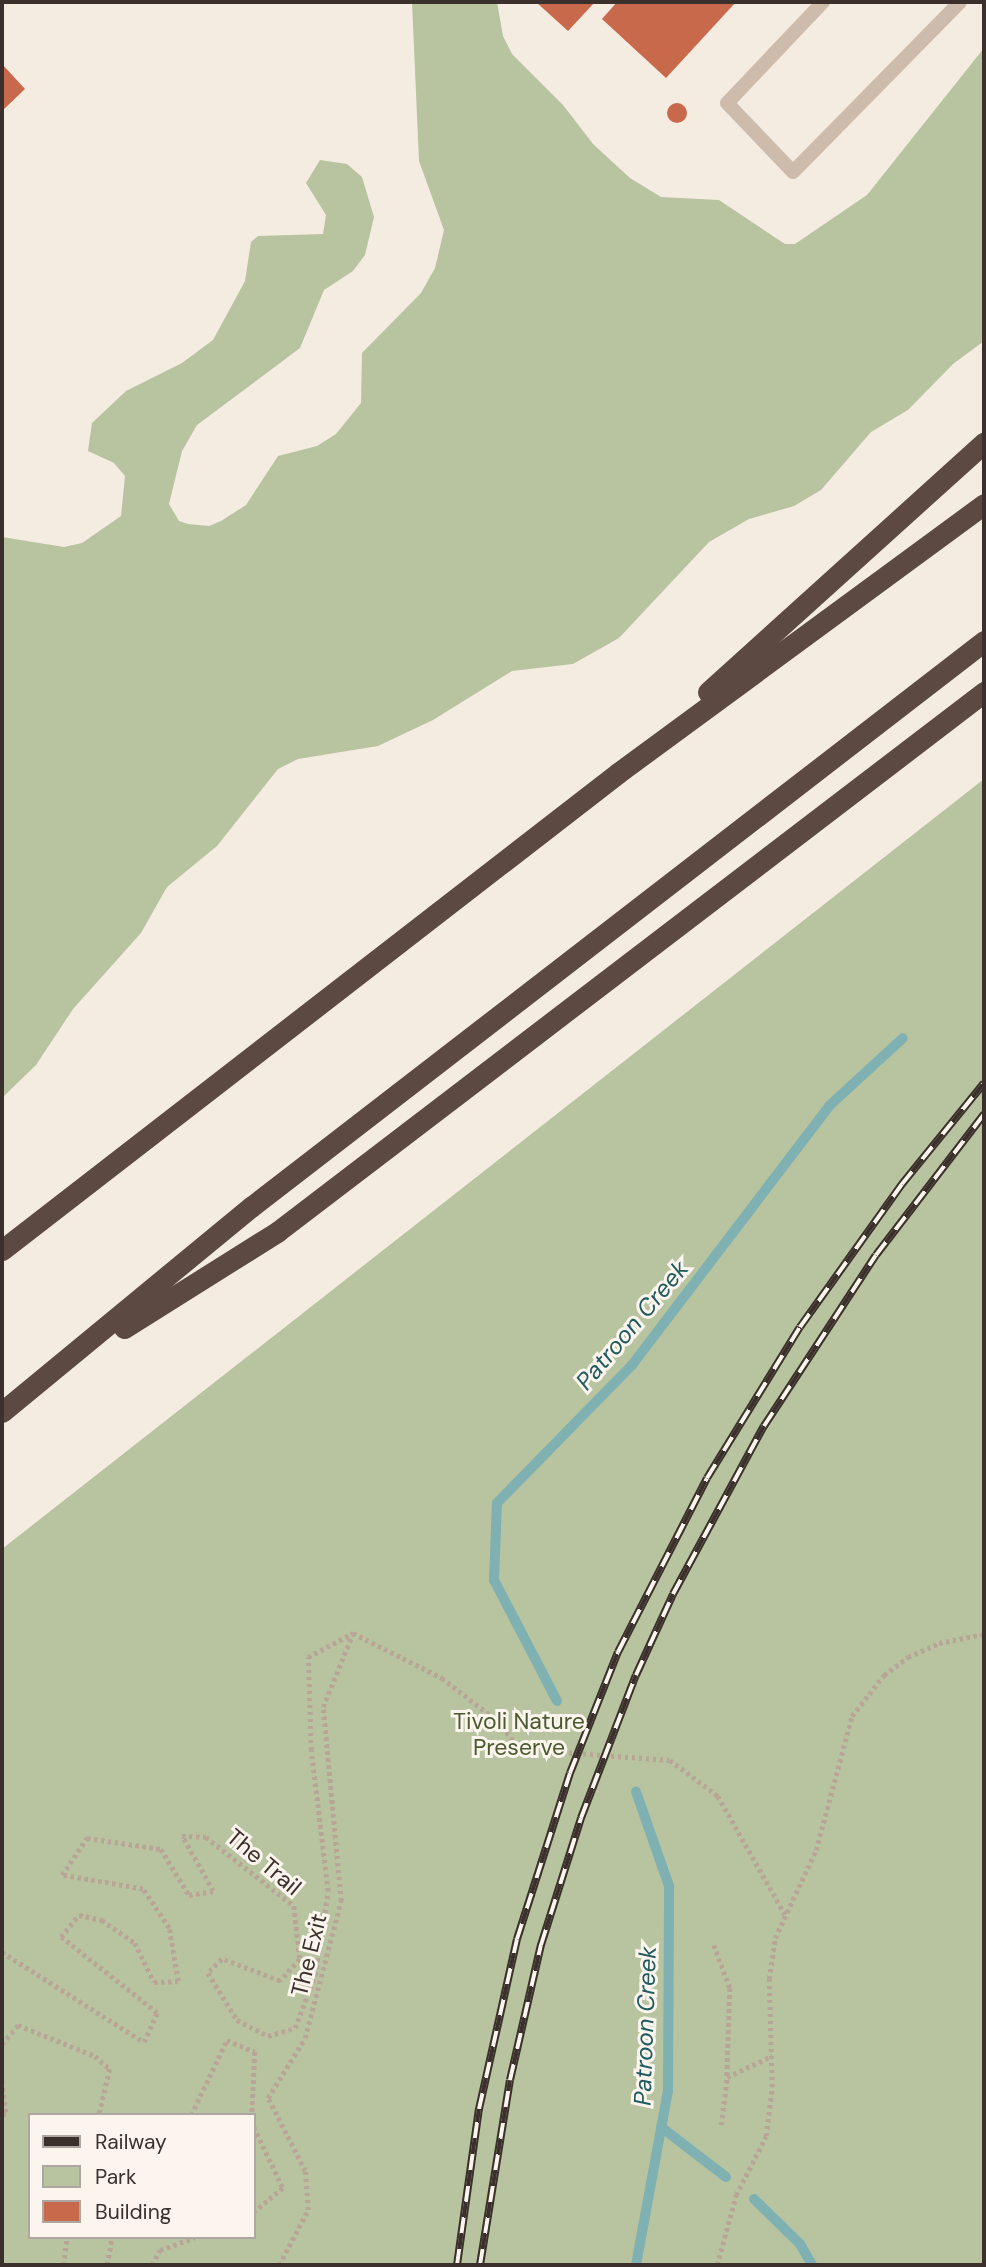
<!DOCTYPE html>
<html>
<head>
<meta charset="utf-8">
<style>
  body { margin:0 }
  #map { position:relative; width:986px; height:2267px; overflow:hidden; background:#f4ebe1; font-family:"DM Sans",sans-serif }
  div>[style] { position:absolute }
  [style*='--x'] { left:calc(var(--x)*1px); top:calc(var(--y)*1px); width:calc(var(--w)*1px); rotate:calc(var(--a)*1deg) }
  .green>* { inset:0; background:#b8c4a0 }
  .stream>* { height:10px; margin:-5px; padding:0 5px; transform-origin:5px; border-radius:5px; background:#7fb0b2 }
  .building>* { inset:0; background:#c8694b }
  .round { border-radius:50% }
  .path>* { height:4.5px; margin-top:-2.25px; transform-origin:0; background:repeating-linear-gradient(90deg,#b9a596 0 3.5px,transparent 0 7px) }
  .lane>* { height:14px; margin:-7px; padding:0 7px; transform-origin:7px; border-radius:7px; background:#cdbbac }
  .highway>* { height:21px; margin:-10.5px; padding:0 10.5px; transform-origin:10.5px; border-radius:10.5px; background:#5c4a42 }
  .rail>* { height:8px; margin-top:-4px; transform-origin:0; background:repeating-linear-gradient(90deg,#fbf5ee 0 16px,#3b302b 0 32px); box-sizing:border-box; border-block:2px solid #3b302b }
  span { translate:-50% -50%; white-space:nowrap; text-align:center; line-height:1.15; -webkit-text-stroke:6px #fbf5ee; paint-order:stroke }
  .park-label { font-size:23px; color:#4a5a2e }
  .street-label { font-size:23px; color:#3b302b }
  .water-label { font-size:24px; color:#1f5a5e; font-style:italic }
  .frame { position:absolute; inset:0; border:4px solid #3b302b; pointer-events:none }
  .legend { position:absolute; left:28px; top:2113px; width:228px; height:126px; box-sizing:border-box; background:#fbf5ee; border:2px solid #aea6a0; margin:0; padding:9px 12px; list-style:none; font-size:21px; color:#3b302b }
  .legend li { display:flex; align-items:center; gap:14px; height:35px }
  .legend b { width:35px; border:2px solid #aea6a0 }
</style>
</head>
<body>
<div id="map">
  <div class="green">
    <div style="clip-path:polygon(412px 2px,497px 2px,503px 36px,512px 54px,563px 105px,593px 144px,630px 178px,661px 197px,719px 200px,785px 244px,795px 244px,867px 195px,984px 48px,984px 341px,953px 364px,908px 410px,871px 432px,821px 490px,794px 506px,749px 519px,709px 542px,619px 638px,573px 664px,512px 671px,433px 720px,378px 746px,298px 759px,278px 769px,217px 846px,167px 887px,141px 933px,73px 1009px,36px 1065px,2px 1098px,2px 537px,64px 547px,82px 543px,121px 516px,125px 476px,114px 463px,88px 451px,92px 423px,126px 391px,182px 363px,213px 340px,245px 281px,251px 242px,258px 236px,323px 234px,326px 215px,306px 183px,320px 160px,347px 164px,362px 177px,374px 217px,365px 255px,353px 271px,324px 290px,300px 348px,197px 425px,182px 451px,169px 504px,179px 521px,188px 524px,209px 526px,221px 521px,246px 505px,278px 456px,317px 446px,336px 434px,361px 403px,362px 353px,421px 293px,435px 268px,444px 230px,419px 161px)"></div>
    <div style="clip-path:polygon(evenodd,984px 779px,984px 2265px,2px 2265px,2px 1549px,984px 779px,30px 2115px,254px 2115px,254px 2237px,30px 2237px,30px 2115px)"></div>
  </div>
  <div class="stream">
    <div style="--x:557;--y:1701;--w:136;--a:-117.5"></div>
    <div style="--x:494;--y:1580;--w:77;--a:-87.8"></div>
    <div style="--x:497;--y:1503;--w:193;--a:-45.6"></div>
    <div style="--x:632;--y:1365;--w:325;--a:-52.7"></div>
    <div style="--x:829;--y:1106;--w:100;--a:-42.6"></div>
    <div style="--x:661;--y:2127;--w:82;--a:37.6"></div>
    <div style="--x:754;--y:2199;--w:64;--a:44.4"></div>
    <div style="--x:800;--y:2244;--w:24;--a:60"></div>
    <div style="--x:636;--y:2265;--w:177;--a:-79.6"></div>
    <div style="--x:668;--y:2091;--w:205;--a:-89.7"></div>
    <div style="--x:669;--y:1886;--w:100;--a:-109.3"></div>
  </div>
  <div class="building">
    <div style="clip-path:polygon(536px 2px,595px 2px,568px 31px)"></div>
    <div style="clip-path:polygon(617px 2px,736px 2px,666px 78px,602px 19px)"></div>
    <div style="clip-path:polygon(2px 64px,25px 89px,2px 111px)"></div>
    <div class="round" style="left:667px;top:103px;width:20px;height:20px"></div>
  </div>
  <div class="path">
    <div style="--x:714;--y:1945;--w:46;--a:69.6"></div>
    <div style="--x:730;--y:1988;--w:89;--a:91.9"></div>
    <div style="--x:727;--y:2077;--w:50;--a:-25"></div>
    <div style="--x:2;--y:1952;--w:168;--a:32.4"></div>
    <div style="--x:144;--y:2042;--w:32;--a:-66"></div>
    <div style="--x:157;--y:2013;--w:122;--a:-141.6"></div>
    <div style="--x:61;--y:1937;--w:28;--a:-51"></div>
    <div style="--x:79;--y:1915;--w:24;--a:12"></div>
    <div style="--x:102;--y:1920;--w:40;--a:34.9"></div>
    <div style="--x:135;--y:1943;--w:43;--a:64"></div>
    <div style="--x:154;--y:1982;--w:24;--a:-2"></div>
    <div style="--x:178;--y:1981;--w:54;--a:-99.6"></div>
    <div style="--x:169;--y:1928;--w:47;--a:-123.7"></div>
    <div style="--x:143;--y:1889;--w:82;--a:-170.2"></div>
    <div style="--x:62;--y:1875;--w:45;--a:-56"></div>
    <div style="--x:87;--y:1838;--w:75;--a:8.5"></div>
    <div style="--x:161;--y:1849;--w:54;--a:58.7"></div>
    <div style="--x:189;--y:1895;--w:24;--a:-9"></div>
    <div style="--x:213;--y:1891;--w:63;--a:-119.4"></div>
    <div style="--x:182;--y:1836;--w:24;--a:2"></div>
    <div style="--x:206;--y:1837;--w:112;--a:38.1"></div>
    <div style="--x:294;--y:1906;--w:53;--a:83.5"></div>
    <div style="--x:300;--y:1959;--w:30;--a:132"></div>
    <div style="--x:280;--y:1981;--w:62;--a:-159.2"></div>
    <div style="--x:222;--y:1959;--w:20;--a:135"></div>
    <div style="--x:208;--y:1973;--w:55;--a:58.3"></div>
    <div style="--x:237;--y:2020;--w:35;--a:27"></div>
    <div style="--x:268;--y:2036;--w:28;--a:-17"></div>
    <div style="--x:295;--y:2028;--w:57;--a:-69.3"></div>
    <div style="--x:315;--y:1975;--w:85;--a:-81.2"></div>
    <div style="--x:328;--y:1891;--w:142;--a:-96.9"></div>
    <div style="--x:311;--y:1750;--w:93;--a:-91.8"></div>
    <div style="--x:308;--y:1657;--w:51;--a:-28.1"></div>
    <div style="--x:353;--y:1633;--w:100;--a:26.8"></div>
    <div style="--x:442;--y:1678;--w:71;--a:37.5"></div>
    <div style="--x:498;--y:1721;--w:36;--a:52"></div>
    <div style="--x:520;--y:1749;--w:150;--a:4.2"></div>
    <div style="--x:670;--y:1760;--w:60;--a:36.9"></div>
    <div style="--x:718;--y:1796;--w:138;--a:60.5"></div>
    <div style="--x:2;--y:2044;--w:25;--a:-50"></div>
    <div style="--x:18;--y:2025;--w:83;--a:21.9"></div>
    <div style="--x:95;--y:2056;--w:20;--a:41"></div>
    <div style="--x:110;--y:2069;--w:47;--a:103.4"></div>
    <div style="--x:2;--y:2081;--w:34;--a:83"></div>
    <div style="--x:6;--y:2115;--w:4;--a:-166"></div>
    <div style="--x:191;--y:2115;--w:83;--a:-64.4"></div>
    <div style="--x:227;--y:2040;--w:30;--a:23"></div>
    <div style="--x:255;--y:2052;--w:63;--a:92.7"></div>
    <div style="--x:721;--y:2125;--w:48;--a:-82.9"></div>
    <div style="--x:254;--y:2127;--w:68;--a:64.6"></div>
    <div style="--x:283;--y:2188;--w:38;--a:140"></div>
    <div style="--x:63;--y:2265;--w:28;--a:-82"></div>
    <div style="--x:107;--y:2265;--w:28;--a:-80"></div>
    <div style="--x:152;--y:2265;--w:17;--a:-62"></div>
    <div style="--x:160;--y:2250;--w:37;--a:-20"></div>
    <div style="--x:279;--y:2265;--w:62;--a:-62.2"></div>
    <div style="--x:308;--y:2210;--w:39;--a:-94"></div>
    <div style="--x:305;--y:2171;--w:82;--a:-116.9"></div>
    <div style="--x:268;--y:2098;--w:70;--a:-58.3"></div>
    <div style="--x:305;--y:2038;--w:142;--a:-75.3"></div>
    <div style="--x:341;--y:1901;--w:195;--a:-95.3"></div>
    <div style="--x:323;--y:1707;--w:80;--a:-67.9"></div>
    <div style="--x:717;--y:2265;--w:73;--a:-74.8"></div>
    <div style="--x:736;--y:2195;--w:66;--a:-63"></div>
    <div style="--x:766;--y:2136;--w:49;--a:-83"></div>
    <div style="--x:772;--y:2087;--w:108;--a:-91.6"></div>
    <div style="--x:769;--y:1979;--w:41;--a:-81.7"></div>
    <div style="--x:775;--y:1938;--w:97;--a:-65"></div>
    <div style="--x:816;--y:1850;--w:139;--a:-75"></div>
    <div style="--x:852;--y:1716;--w:52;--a:-52"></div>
    <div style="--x:884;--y:1675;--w:30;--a:-37"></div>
    <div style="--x:908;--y:1657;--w:34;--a:-24"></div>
    <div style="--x:939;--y:1643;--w:46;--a:-11.3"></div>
  </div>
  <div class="lane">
    <div style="--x:823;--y:2;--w:139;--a:133.5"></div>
    <div style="--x:727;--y:103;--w:95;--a:46.3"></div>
    <div style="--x:793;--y:172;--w:238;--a:-45.5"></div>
  </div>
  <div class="highway">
    <div style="--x:708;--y:692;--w:372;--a:-42.1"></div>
    <div style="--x:2;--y:1250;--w:779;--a:-37.75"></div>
    <div style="--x:618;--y:773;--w:454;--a:-36.3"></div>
    <div style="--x:124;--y:1328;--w:181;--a:-32.1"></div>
    <div style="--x:277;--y:1232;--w:890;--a:-37.37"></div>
    <div style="--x:2;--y:1412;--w:323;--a:-39.5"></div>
    <div style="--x:251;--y:1207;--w:926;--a:-37.67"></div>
  </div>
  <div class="rail">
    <div style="--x:457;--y:2265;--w:158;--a:-82"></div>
    <div style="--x:479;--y:2109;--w:174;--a:-77.4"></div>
    <div style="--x:517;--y:1939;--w:174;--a:-72.3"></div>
    <div style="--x:570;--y:1773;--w:130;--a:-68.4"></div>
    <div style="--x:618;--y:1652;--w:195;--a:-62.9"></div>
    <div style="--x:707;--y:1478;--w:177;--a:-58.4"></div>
    <div style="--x:800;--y:1327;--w:176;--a:-54.5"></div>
    <div style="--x:902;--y:1184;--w:130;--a:-50.9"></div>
    <div style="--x:480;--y:2265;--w:187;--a:-80.8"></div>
    <div style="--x:510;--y:2080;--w:139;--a:-77.1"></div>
    <div style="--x:541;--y:1945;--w:133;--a:-72.5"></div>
    <div style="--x:581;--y:1818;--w:153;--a:-69"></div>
    <div style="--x:636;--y:1675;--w:89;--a:-65.4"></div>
    <div style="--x:673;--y:1594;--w:191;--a:-61.6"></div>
    <div style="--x:764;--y:1426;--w:204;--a:-56.8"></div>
    <div style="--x:876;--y:1255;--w:178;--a:-52.5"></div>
  </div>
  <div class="park-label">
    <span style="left:519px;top:1734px">Tivoli Nature<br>Preserve</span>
  </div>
  <div class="street-label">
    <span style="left:264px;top:1862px;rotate:40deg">The Trail</span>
    <span style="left:309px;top:1955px;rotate:-76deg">The Exit</span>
  </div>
  <div class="water-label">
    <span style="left:632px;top:1325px;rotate:-50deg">Patroon Creek</span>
    <span style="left:645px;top:2026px;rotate:-88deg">Patroon Creek</span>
  </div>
  <div class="frame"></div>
  <ul class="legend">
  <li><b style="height:9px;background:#3b302b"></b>Railway</li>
  <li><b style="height:19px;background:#b8c4a0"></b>Park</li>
  <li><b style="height:19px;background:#c8694b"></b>Building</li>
  </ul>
</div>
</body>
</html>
